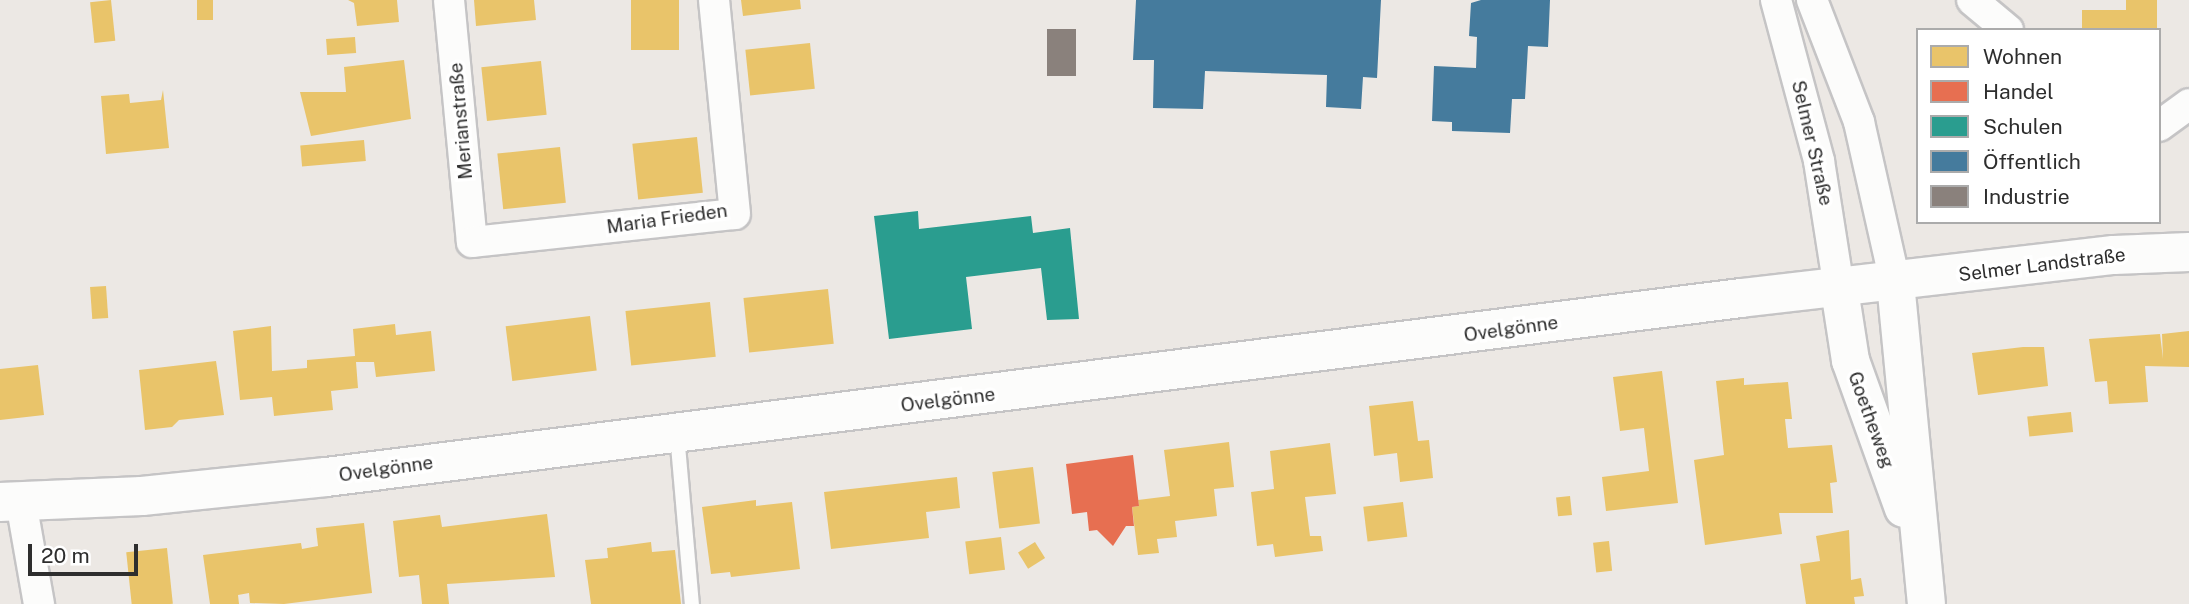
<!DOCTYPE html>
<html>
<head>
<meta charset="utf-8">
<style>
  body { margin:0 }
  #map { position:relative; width:2189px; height:604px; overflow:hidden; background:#ece8e4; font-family:"Public Sans",sans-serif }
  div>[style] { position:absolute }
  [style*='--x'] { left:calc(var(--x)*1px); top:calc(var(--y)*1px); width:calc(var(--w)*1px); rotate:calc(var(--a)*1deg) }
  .homes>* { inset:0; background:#e9c46a; transform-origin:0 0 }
  .shops>* { inset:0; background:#e76f51 }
  .schools>* { inset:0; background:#2a9d8f }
  .public>* { inset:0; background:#457b9d }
  .industry>* { inset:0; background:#8a817c; transform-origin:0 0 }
  .roads { filter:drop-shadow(2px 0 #c5c4c5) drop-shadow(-2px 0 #c5c4c5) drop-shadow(0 2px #c5c4c5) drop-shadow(0 -2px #c5c4c5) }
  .service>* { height:14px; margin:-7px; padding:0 7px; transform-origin:7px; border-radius:7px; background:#fcfcfb }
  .minor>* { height:30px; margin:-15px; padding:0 15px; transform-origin:15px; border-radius:15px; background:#fcfcfb }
  .tertiary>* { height:37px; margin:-18.5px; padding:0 18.5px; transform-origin:18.5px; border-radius:18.5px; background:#fcfcfb }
  .secondary>* { height:38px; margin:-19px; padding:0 19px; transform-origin:19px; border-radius:19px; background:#fcfcfb }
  span { translate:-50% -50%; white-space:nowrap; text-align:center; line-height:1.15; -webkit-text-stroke:7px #fff; paint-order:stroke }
  .street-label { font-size:19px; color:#2e2e2e }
  .legend { position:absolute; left:1916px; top:28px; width:245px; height:196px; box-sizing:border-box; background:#fff; border:2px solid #ababab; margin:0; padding:9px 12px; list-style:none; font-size:21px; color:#2e2e2e }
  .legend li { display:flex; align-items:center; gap:14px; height:35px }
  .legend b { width:35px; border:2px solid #ababab }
  .scale { position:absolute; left:28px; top:544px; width:110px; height:32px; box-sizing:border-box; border:4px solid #2e2e2e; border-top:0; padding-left:9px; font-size:21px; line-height:24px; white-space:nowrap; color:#2e2e2e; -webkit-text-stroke:5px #fff; paint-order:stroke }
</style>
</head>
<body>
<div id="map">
  <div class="homes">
    <div style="left:111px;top:0;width:41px;height:21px;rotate:84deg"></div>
    <div style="left:197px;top:0;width:16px;height:20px"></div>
    <div style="clip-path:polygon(348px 0,397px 0,399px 22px,357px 26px,354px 3px)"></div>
    <div style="clip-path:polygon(474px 0,534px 0,536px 20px,476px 26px)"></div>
    <div style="left:631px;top:0;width:48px;height:50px"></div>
    <div style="clip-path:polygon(741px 0,800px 0,801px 9px,743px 16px)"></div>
    <div style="clip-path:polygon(2126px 0,2157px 0,2157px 30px,2082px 30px,2082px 10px,2126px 10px)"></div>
    <div style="left:355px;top:37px;width:16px;height:29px;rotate:86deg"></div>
    <div style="left:810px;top:43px;width:46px;height:65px;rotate:84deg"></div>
    <div style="clip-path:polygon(404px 60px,411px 119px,311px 136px,300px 92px,346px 92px,344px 67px)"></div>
    <div style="left:541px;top:61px;width:54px;height:60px;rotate:84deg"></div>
    <div style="clip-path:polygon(163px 90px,169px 148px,106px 154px,101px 96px,129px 94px,130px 103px,161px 100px)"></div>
    <div style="left:697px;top:137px;width:56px;height:65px;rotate:84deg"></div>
    <div style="left:364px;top:140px;width:21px;height:64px;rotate:85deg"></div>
    <div style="left:560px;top:147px;width:56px;height:63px;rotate:84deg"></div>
    <div style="left:106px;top:286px;width:32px;height:16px;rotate:86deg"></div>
    <div style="left:828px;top:289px;width:55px;height:85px;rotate:84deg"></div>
    <div style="left:710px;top:302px;width:55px;height:85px;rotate:84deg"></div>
    <div style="left:590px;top:316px;width:55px;height:85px;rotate:83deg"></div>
    <div style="clip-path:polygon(395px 324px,396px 335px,431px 331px,435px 371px,376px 377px,374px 362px,356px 362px,358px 388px,331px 391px,333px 410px,274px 416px,272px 397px,240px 400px,233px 331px,271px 326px,272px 371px,307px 368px,307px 360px,355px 356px,353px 329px)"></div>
    <div style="clip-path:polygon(2189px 331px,2189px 367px,2145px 366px,2148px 402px,2109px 404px,2107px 381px,2095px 382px,2089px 339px,2160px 334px,2163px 359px,2162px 334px)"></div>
    <div style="clip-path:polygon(2023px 347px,2044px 347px,2048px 386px,1978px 395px,1972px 353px)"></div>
    <div style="clip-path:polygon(216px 361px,224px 415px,179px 420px,172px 427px,145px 430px,139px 370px)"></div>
    <div style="clip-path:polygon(38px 365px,44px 415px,0 420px,0 369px)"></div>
    <div style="clip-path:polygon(1662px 371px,1678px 503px,1606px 511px,1602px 477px,1649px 471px,1644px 428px,1620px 431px,1613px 377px)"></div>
    <div style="clip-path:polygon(1744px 378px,1744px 385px,1788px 382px,1792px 419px,1785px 419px,1788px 448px,1832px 445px,1837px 482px,1830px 483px,1833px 513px,1779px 513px,1782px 534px,1705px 545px,1694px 460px,1724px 455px,1716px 381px)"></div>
    <div style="clip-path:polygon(1413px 401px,1418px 441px,1429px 440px,1433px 478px,1400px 482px,1397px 453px,1374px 456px,1369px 406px)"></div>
    <div style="left:2071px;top:412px;width:20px;height:44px;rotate:84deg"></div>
    <div style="clip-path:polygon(1229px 442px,1234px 487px,1214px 489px,1217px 516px,1175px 521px,1177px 537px,1157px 539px,1159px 553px,1138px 555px,1132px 507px,1139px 506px,1138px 500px,1170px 496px,1164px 450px)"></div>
    <div style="clip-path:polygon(1330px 443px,1336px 494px,1305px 497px,1310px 536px,1321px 536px,1323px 551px,1275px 557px,1273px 544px,1257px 546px,1251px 492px,1274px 489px,1270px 451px)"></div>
    <div style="left:1033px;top:467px;width:57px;height:41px;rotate:83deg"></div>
    <div style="clip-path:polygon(957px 477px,960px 508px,926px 512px,929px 538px,831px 549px,824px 492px)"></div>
    <div style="left:1570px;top:496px;width:19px;height:14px;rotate:84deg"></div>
    <div style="clip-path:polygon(756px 500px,756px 506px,792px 502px,800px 569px,731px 577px,730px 572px,711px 574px,702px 507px)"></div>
    <div style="left:1403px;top:502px;width:35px;height:40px;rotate:83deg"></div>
    <div style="clip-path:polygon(547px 514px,555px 577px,447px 584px,449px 604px,422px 604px,419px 575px,399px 577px,393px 521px,440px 515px,442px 527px)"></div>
    <div style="clip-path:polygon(364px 523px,372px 593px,284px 604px,250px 603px,249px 593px,238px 595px,239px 604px,210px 604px,203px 555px,301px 543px,302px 549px,318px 546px,316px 528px)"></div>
    <div style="clip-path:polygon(1849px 530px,1851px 580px,1861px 578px,1864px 596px,1854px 597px,1855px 604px,1806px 604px,1800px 564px,1820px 561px,1816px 536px)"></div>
    <div style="left:1001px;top:537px;width:33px;height:36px;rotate:83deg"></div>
    <div style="left:1609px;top:541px;width:30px;height:16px;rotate:84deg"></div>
    <div style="clip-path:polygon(651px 542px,652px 552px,675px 550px,681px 604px,591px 604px,585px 560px,608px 558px,607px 548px)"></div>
    <div style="left:1035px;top:542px;width:19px;height:20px;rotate:58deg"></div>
    <div style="left:167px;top:548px;width:56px;height:41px;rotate:84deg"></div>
  </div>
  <div class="shops">
    <div style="clip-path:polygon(1133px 455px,1139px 506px,1132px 507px,1134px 526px,1126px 526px,1113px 546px,1097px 530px,1089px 531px,1087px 512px,1072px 514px,1066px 464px)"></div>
  </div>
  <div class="schools">
    <div style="clip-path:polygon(918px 211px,919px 229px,1031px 216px,1033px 233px,1070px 228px,1079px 319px,1047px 320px,1041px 268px,966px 277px,972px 329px,889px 339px,874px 216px)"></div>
  </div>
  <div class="public">
    <div style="clip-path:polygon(1136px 0,1381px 0,1377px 78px,1363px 77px,1361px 109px,1326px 107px,1327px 75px,1205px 71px,1203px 109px,1153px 108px,1154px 60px,1133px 60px)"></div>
    <div style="clip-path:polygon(1481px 0,1550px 0,1548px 47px,1528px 46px,1525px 99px,1512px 99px,1510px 133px,1452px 131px,1452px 122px,1432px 121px,1434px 66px,1476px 68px,1477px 37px,1469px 36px,1471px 3px)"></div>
  </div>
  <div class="industry">
    <div style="left:1047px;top:29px;width:29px;height:47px"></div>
  </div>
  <div class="roads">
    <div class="service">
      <div style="--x:677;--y:434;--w:171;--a:85"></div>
    </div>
    <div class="minor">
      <div style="--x:449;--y:0;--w:243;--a:84.6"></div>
      <div style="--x:472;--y:242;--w:264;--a:-6.1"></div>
      <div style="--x:735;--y:214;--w:215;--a:-95.6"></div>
      <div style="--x:1776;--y:0;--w:167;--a:75"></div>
      <div style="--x:1819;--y:161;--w:130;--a:81.1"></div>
      <div style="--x:1812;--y:0;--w:131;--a:68.9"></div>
      <div style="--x:1859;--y:122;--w:164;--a:77.3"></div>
      <div style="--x:1972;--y:0;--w:47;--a:39.8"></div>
      <div style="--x:2159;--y:126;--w:37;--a:-36"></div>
      <div style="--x:21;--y:502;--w:104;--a:80"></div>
    </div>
    <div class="tertiary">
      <div style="--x:1895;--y:282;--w:323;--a:84.5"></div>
      <div style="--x:1839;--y:289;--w:72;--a:81.2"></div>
      <div style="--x:1850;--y:360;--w:157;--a:70.3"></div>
    </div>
    <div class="secondary">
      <div style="--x:0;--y:502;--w:142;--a:-2.4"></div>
      <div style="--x:142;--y:496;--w:185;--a:-5.9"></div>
      <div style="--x:326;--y:477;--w:1426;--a:-7.21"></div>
      <div style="--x:1741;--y:298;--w:375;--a:-6.6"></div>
      <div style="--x:2114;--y:255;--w:75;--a:-2.3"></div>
    </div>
  </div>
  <div class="street-label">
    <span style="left:461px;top:121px;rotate:-95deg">Merianstraße</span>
    <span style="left:1812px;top:143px;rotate:77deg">Selmer Straße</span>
    <span style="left:667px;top:219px;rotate:-8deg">Maria Frieden</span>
    <span style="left:2042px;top:265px;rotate:-7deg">Selmer Landstraße</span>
    <span style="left:1511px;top:329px;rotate:-8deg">Ovelgönne</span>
    <span style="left:948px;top:400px;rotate:-7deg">Ovelgönne</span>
    <span style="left:1871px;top:420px;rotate:70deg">Goetheweg</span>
    <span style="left:386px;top:469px;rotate:-8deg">Ovelgönne</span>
  </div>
  <ul class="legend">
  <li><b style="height:19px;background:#e9c46a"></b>Wohnen</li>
  <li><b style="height:19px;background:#e76f51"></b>Handel</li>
  <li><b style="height:19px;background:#2a9d8f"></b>Schulen</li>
  <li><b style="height:19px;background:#457b9d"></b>Öffentlich</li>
  <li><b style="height:19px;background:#8a817c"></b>Industrie</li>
  </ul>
  <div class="scale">20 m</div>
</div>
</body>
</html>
